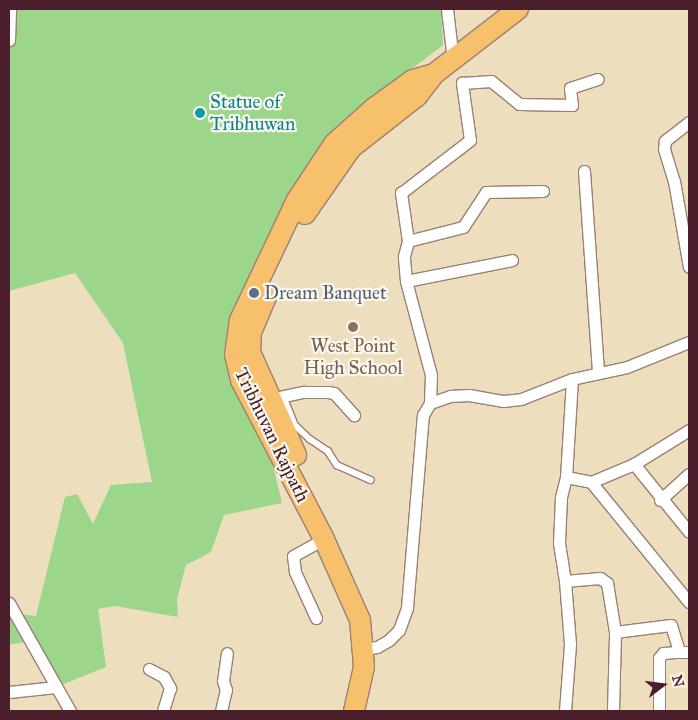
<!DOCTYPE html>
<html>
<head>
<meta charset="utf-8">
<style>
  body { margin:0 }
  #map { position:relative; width:698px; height:720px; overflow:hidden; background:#eddfbd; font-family:"IM FELL Great Primer",serif }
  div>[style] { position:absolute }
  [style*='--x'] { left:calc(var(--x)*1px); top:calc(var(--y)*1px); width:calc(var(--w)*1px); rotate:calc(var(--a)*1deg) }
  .green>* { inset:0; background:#9bd68a }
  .roads { filter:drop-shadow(1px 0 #9c7f74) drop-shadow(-1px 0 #9c7f74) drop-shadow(0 1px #9c7f74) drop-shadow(0 -1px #9c7f74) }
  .lane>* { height:5.5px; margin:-2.75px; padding:0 2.75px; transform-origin:2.75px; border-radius:2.75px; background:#fff }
  .street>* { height:11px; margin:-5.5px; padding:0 5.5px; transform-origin:5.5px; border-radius:5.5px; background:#fff }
  .highway>* { height:20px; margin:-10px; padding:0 10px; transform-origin:10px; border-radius:10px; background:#f7c06c }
  .dots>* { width:14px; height:14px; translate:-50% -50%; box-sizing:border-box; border:2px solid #fbf7ec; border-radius:50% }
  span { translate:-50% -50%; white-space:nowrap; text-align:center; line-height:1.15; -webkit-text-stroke:4.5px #fbf7ec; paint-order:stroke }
  .culture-label { font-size:19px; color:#0d838f }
  .left { translate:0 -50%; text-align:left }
  .service-label { font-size:19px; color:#4e5e75 }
  .education-label { font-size:19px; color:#785e54 }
  .street-label { font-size:19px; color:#4a1f2b }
  .frame { position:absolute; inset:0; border:10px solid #4a1f2b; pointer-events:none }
  .north { position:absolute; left:638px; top:660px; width:50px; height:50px; -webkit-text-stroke:4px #fbf7ec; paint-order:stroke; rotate:75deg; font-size:14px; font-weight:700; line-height:20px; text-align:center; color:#4a1f2b }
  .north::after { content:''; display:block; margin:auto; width:18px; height:22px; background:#4a1f2b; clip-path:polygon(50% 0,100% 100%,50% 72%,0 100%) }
</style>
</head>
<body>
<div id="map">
  <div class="green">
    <div style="clip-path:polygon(9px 9px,441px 9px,443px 45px,339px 124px,309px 162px,271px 230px,249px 281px,258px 403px,282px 503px,224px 515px,211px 552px,186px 565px,177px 599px,178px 617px,115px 606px,98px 609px,106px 667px,56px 687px,25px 642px,9px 645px,9px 613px,36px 616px,65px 497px,77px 494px,93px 524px,111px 485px,152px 482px,123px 343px,75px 273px,9px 291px)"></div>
  </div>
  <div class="roads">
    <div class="lane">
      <div style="--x:283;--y:395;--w:32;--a:68"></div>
      <div style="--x:295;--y:425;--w:21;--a:43"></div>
      <div style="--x:310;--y:439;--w:22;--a:34"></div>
      <div style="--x:328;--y:451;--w:17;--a:57"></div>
      <div style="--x:337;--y:465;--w:37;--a:24"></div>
    </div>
    <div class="street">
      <div style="--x:447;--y:9;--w:51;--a:83.3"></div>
      <div style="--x:9;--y:40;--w:31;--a:-88"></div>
      <div style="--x:689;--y:122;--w:31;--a:142"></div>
      <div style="--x:665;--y:141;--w:8;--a:97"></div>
      <div style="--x:664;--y:149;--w:34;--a:73"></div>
      <div style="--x:674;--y:181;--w:87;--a:80.1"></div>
      <div style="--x:584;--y:171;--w:202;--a:86"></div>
      <div style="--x:408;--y:241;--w:57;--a:-14.3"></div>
      <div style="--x:463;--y:227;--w:42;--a:-56.7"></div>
      <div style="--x:486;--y:192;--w:57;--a:-1"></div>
      <div style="--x:406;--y:281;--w:108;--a:-11.2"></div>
      <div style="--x:572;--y:379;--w:98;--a:93.5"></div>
      <div style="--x:566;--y:477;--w:25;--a:11"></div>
      <div style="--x:591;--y:482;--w:47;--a:-22.7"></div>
      <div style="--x:634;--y:464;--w:65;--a:-31.7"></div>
      <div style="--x:270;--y:399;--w:35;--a:-12"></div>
      <div style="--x:304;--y:392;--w:24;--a:0"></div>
      <div style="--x:328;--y:392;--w:6;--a:9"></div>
      <div style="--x:334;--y:393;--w:30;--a:48"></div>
      <div style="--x:430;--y:403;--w:28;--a:-88"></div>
      <div style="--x:431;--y:375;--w:97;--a:-104.9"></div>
      <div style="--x:406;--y:281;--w:25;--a:-95"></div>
      <div style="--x:404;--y:256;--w:16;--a:-75"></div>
      <div style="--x:408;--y:241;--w:49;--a:-98.3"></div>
      <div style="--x:401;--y:193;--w:87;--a:-37.5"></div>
      <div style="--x:470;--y:140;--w:58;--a:-98"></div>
      <div style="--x:462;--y:83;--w:29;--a:-4"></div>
      <div style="--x:491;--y:81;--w:36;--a:39"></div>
      <div style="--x:519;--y:104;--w:53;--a:1.1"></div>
      <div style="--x:572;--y:105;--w:17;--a:-97"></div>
      <div style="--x:570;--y:88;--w:29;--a:-18"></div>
      <div style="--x:634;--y:464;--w:87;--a:51"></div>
      <div style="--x:566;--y:477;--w:21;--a:104"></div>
      <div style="--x:561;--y:497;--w:46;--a:92.5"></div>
      <div style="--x:559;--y:543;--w:38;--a:81"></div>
      <div style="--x:565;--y:581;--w:35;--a:-5"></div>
      <div style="--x:600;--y:578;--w:9;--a:36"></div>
      <div style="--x:607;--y:583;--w:50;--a:80.7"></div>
      <div style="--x:615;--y:632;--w:56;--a:-7.1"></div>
      <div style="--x:671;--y:625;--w:28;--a:73"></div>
      <div style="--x:679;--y:652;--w:10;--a:0"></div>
      <div style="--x:591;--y:482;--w:155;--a:50.8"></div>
      <div style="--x:660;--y:500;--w:39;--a:-42"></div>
      <div style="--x:9;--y:603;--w:124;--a:60.5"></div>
      <div style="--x:316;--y:618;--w:51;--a:-114.5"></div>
      <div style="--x:295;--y:572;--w:16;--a:-97"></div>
      <div style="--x:293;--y:556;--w:35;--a:-29"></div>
      <div style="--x:364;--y:649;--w:13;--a:-9"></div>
      <div style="--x:377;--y:647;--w:14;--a:-30"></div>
      <div style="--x:389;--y:640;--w:14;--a:-45"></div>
      <div style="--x:399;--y:630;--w:23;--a:-70"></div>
      <div style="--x:407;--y:608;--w:194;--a:-85.3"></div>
      <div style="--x:423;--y:415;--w:14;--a:-60"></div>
      <div style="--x:430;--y:403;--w:21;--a:-19"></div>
      <div style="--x:450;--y:396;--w:19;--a:-3"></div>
      <div style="--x:469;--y:395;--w:35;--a:10"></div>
      <div style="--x:503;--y:401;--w:18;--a:-6"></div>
      <div style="--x:521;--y:399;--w:55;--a:-21.4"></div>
      <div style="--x:572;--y:379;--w:56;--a:-12.3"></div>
      <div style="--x:627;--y:367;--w:67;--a:-22"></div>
      <div style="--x:149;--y:669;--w:17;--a:28"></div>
      <div style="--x:164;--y:677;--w:13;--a:61"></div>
      <div style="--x:170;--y:688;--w:24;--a:107"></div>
      <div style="--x:9;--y:692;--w:47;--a:-6.1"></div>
      <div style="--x:221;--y:711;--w:22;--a:-77"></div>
      <div style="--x:226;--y:690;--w:9;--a:-108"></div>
      <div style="--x:223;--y:681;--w:28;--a:-82"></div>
      <div style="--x:565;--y:711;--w:67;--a:-85.7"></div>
      <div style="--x:570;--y:644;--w:63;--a:-94.5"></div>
      <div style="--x:613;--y:711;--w:79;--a:-88.5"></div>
      <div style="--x:659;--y:711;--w:53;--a:-90"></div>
      <div style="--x:659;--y:658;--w:6;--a:-51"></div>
      <div style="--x:663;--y:653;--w:16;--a:-4"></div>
    </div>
    <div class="highway">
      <div style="--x:305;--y:214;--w:80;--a:-55.1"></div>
      <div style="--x:351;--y:148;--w:84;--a:-38.2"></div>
      <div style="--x:417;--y:96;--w:28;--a:-52"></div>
      <div style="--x:266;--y:297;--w:38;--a:113"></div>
      <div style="--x:251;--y:332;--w:20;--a:93"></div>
      <div style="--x:250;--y:352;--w:113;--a:65.9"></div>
      <div style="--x:354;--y:711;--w:45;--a:-77.2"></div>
      <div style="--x:364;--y:667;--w:47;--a:-94.9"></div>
      <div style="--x:360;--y:620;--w:89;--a:-114"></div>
      <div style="--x:324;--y:539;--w:179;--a:-117.6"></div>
      <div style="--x:241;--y:380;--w:26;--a:-103"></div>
      <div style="--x:235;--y:355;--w:35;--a:-82"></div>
      <div style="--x:240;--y:320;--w:133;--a:-64.6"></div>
      <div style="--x:297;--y:200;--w:67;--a:-56.5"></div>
      <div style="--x:334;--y:144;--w:54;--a:-42"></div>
      <div style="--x:374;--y:108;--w:48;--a:-35.7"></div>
      <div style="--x:413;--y:80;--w:22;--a:-16"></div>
      <div style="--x:434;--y:74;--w:106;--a:-37.7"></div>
    </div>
  </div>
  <div class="dots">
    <div style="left:200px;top:113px;background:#0f9aa8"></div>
    <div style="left:254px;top:293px;background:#5c6f8a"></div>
    <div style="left:353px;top:327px;background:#8d6e63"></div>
  </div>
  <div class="culture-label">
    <span class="left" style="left:210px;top:113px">Statue of<br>Tribhuwan</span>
  </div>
  <div class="service-label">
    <span class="left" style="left:264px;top:293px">Dream Banquet</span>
  </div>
  <div class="education-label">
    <span style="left:353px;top:357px">West Point<br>High School</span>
  </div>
  <div class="street-label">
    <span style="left:272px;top:435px;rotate:64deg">Tribhuvan Rajpath</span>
  </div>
  <div class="frame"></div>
  <div class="north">N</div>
</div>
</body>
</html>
